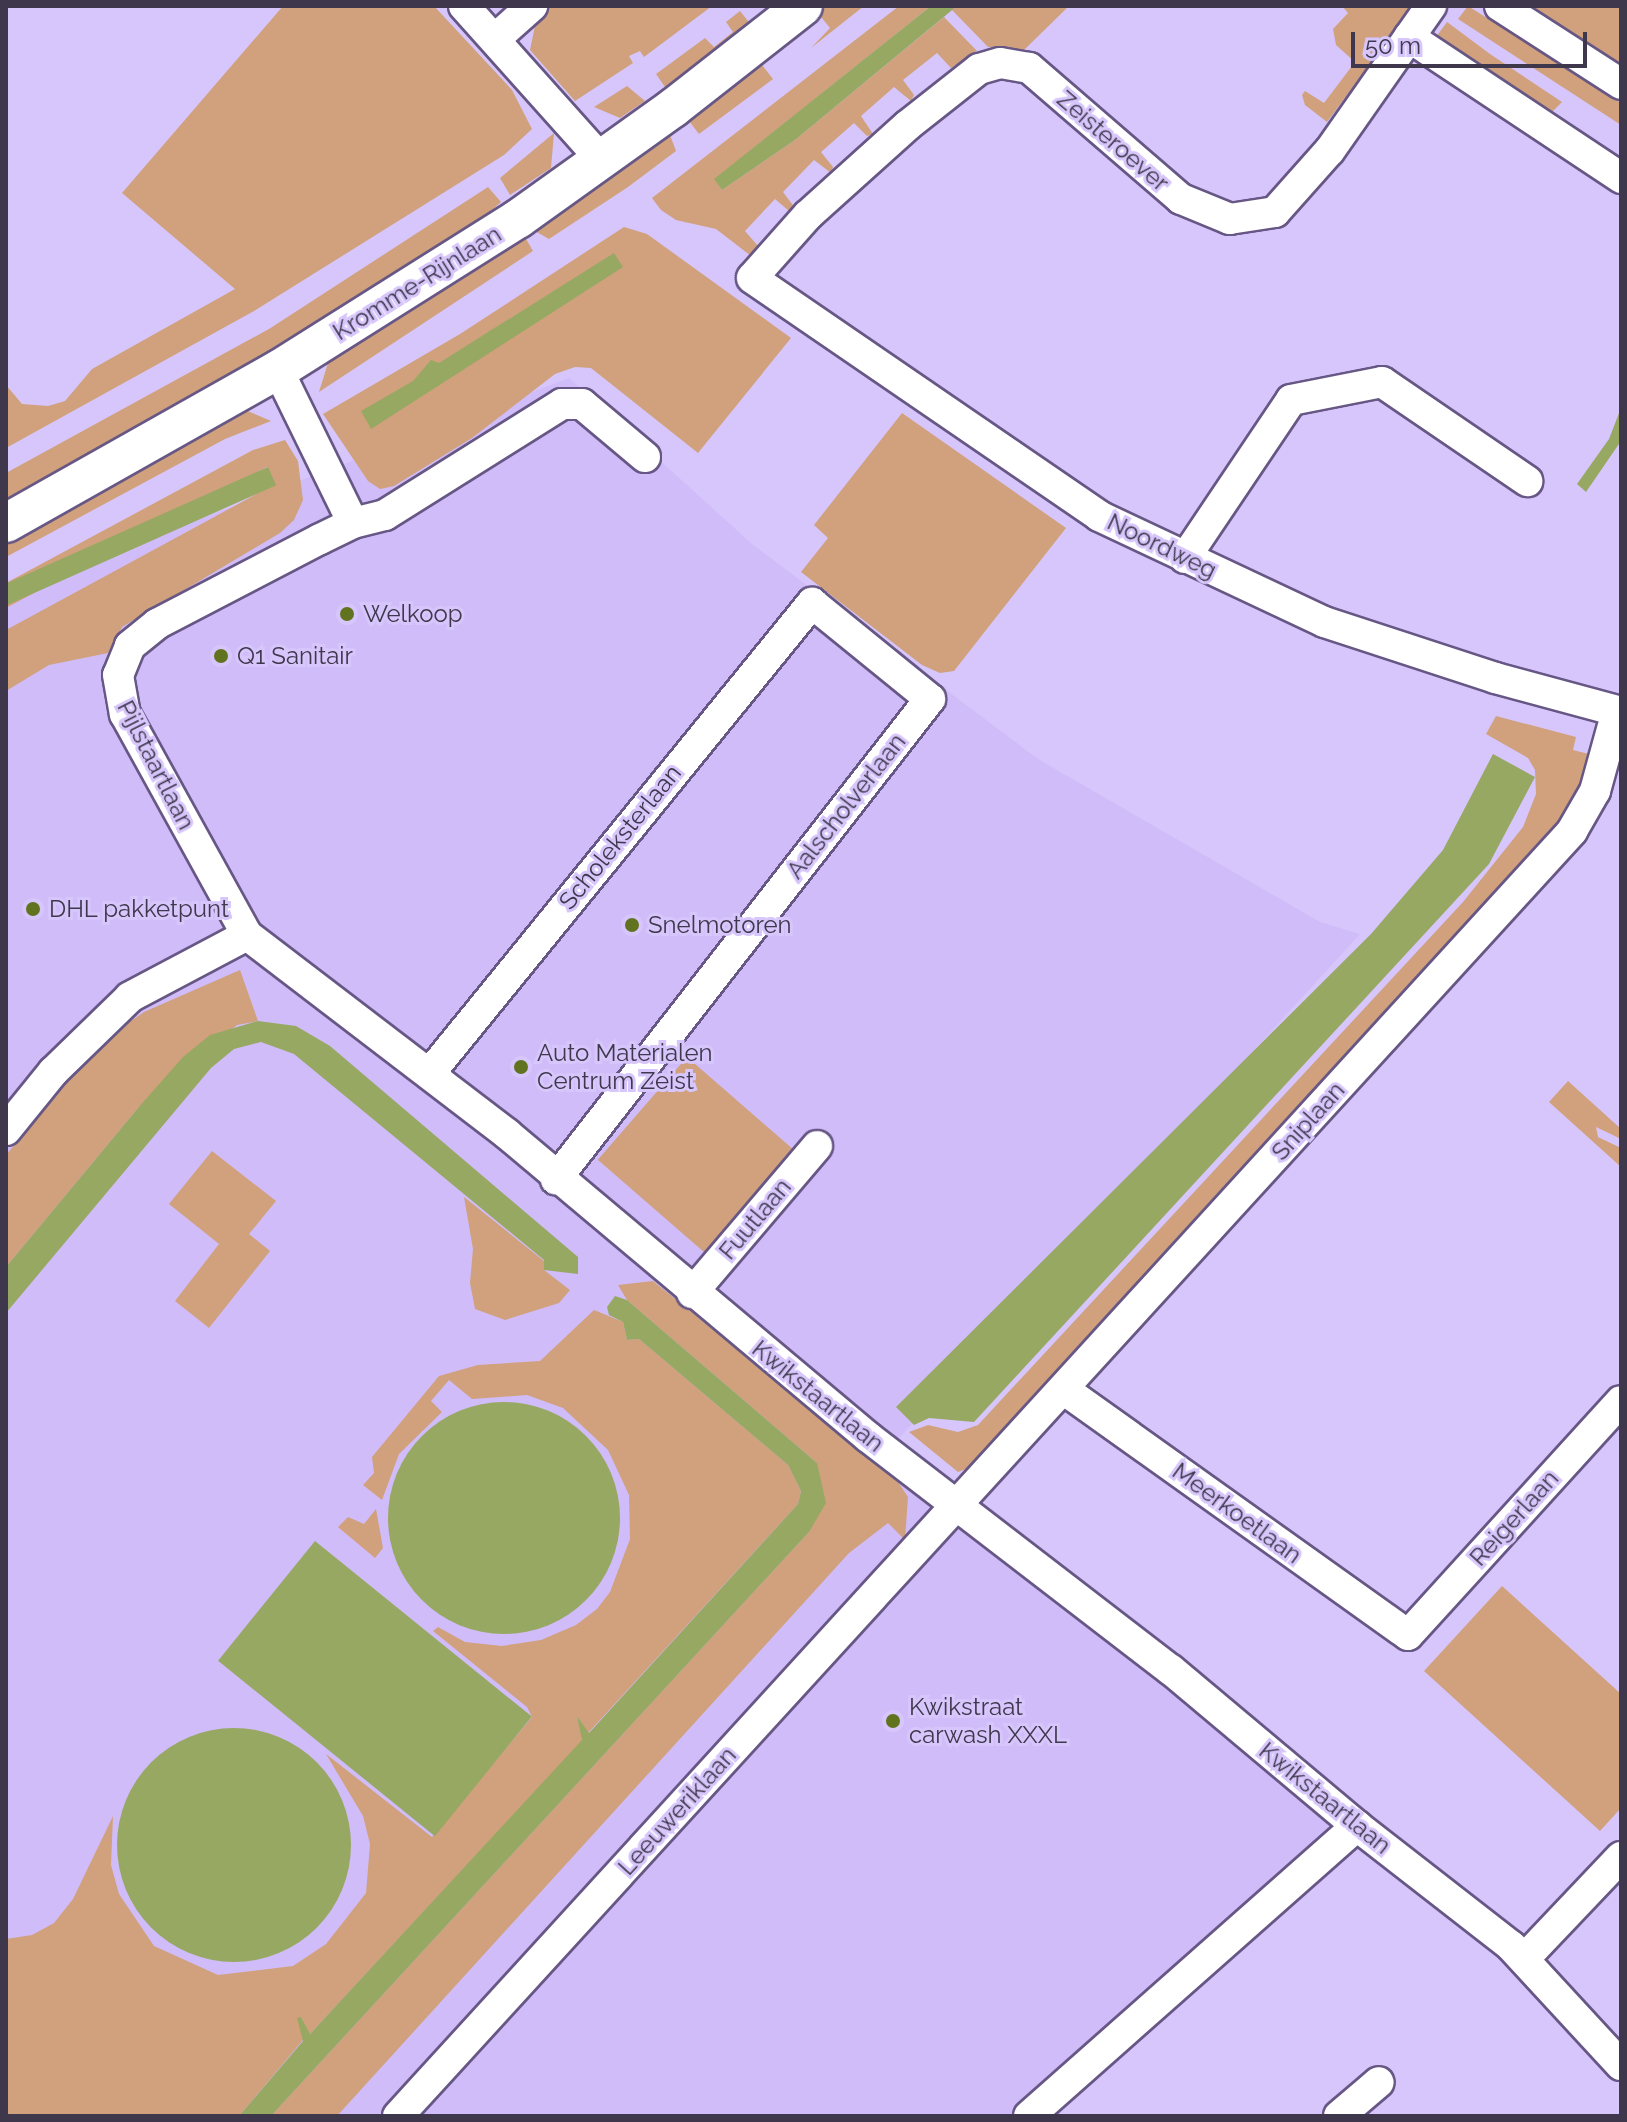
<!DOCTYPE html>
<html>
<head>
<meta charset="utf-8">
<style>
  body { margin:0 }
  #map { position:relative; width:1627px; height:2122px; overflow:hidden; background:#d7c6fb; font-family:Raleway,sans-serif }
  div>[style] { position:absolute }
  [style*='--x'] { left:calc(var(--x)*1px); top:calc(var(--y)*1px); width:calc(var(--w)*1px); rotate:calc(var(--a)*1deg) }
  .built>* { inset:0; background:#d0bcf8 }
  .green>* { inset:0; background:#d0a17c; transform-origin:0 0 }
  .water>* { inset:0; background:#97a863; transform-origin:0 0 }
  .round { border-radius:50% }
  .roads { filter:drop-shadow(2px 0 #675785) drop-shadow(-2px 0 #675785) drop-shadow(0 2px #675785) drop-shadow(0 -2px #675785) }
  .minor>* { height:30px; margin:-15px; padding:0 15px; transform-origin:15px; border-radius:15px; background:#fff }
  .tertiary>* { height:38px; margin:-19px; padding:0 19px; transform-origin:19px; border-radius:19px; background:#fff }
  .dots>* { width:22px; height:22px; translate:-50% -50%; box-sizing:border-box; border:4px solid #d7c6fb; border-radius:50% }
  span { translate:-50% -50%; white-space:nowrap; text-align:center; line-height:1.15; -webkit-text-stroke:6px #d7c6fb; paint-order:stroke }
  .street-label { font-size:24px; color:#3f384d }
  .poi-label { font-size:24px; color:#3f384d }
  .left { translate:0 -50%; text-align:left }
  .frame { position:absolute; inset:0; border:8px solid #3f384d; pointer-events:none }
  .scale { position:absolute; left:1351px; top:32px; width:236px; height:36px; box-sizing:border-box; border:4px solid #3f384d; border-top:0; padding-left:10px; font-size:24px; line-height:28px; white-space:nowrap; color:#3f384d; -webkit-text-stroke:6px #d7c6fb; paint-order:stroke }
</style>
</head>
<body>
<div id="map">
  <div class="built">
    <div style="clip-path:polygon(569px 378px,752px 544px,1038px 759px,1320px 922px,1360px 934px,890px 1448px,1351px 1820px,1021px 2116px,6px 2116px,6px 593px)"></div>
  </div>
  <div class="green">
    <div style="clip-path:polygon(283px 6px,434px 6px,512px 90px,532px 129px,504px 155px,254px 311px,6px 448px,6px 385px,22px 404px,48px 406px,65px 401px,92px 369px,235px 289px,122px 193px)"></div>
    <div style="clip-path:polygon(549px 6px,712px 6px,644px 57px,640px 51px,629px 56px,633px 63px,575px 101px,530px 50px,536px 21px)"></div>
    <div style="clip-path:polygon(824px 6px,864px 6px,811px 48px,830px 28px,817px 12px)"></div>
    <div style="clip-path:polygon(899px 6px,931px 6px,715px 179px,722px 190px,795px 140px,944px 17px,977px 51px,951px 68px,937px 53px,903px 80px,914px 95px,911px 101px,894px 87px,861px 116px,873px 134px,867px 136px,854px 123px,821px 152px,833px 167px,831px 173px,814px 160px,783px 192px,795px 208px,789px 211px,775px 199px,745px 231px,758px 246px,751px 256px,716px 229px,676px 220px,661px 210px,652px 198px)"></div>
    <div style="clip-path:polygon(957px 6px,1069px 6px,1024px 50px,988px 47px,952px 10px)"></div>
    <div style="clip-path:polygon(1342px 6px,1412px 6px,1327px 122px,1305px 105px,1302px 95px,1305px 91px,1324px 103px,1355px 62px,1336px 45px,1333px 29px,1348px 13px)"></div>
    <div style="clip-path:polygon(1468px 6px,1621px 103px,1621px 125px,1458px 19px)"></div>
    <div style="clip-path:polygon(1529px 6px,1621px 6px,1621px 65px,1585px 43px)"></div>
    <div style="clip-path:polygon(740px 11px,752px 26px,665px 87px,656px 74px,705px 38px,714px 47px,733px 32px,726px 22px)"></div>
    <div style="clip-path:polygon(1447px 22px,1490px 54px,1562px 102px,1548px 116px,1433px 41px)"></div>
    <div style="clip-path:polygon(758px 60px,773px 79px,699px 134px,689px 121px)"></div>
    <div style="clip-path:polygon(627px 86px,645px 101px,620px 118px,594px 107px)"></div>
    <div style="clip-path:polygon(554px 133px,551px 168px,510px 195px,500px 178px)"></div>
    <div style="clip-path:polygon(670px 135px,676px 151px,628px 187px,549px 239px,535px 231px)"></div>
    <div style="clip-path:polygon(488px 187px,501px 202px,456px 242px,257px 364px,6px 501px,6px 473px,269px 329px)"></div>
    <div style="clip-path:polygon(624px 227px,647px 234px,791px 338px,698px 453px,591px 368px,575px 367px,555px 374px,472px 438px,394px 486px,380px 489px,368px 481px,323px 414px,460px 334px)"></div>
    <div style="clip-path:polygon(525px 237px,533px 251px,319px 392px,328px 363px,324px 358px)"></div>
    <div style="clip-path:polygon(243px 409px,271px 421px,225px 439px,6px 557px,6px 535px)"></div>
    <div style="clip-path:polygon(902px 413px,1066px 528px,954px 671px,940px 673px,922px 665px,801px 572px,828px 538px,814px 525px)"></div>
    <div style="clip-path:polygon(285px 440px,298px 461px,303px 500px,294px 520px,280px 533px,122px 627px,108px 653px,49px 665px,6px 691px,6px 630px,275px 484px,267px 467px,6px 608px,6px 583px,253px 450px)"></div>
    <div style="clip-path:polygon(1496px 716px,1576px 737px,1573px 750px,1593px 755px,1571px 804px,1550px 834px,974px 1466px,958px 1472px,909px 1432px,928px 1425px,958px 1432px,978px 1425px,1463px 902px,1523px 827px,1536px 794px,1535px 770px,1528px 758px,1486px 734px)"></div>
    <div style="clip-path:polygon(240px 970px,258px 1021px,237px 1025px,138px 1108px,6px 1267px,6px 1155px,103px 1040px,144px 1012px)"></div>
    <div style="left:687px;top:1057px;width:141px;height:136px;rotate:41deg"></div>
    <div style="clip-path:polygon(1568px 1081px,1621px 1129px,1621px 1139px,1596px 1127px,1598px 1137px,1621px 1148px,1621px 1167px,1549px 1102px)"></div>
    <div style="clip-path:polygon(212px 1151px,276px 1201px,249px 1234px,270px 1251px,209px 1328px,175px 1301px,219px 1244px,169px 1204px)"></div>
    <div style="clip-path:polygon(464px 1197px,544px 1261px,544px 1270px,570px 1290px,559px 1303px,505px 1320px,475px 1309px,470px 1283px,473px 1249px)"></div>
    <div style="clip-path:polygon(653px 1281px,892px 1473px,908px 1497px,905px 1540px,888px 1523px,849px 1553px,337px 2116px,271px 2116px,809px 1532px,817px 1463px,627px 1300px,618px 1285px)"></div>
    <div style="clip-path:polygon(594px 1310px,623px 1322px,627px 1340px,639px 1339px,788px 1465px,801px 1491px,798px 1504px,588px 1733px,577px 1716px,583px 1740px,309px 2035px,301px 2017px,303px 2040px,239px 2116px,6px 2116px,6px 1939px,32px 1935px,54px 1923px,73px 1899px,113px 1816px,111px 1865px,119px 1894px,154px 1946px,218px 1975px,293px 1966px,326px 1944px,366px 1893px,370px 1844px,363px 1816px,326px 1754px,432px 1837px,532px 1717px,527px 1707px,433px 1631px,438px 1627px,465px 1642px,502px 1646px,541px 1640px,576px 1625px,597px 1609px,610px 1592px,630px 1539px,629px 1495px,608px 1450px,563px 1408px,527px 1395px,472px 1399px,449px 1380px,431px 1401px,442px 1412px,399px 1454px,382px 1500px,363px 1485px,374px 1473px,372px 1457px,439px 1376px,478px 1365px,540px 1361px)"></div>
    <div style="clip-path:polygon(376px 1509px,383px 1548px,375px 1558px,338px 1527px,348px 1517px,364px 1524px)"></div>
    <div style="clip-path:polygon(1502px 1586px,1621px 1694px,1621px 1808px,1600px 1831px,1424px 1671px)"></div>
  </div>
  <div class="water">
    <div style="clip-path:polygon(931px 6px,957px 6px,795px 140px,722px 190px,714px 179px)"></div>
    <div style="clip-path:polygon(614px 253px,623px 267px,371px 429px,361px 411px,413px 381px,431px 360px,439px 363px)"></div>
    <div style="clip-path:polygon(1621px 408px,1621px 441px,1586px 492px,1577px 484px,1609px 439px)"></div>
    <div style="left:268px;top:467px;width:20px;height:298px;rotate:66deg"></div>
    <div style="clip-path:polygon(1493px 754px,1535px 777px,1489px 864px,974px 1422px,929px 1418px,914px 1425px,896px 1407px,1371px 934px,1443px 850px)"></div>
    <div style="clip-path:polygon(258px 1021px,296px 1026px,330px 1046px,578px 1257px,578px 1274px,544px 1270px,544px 1260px,294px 1054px,261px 1042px,234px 1049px,211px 1068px,6px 1313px,6px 1267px,138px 1108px,183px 1057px,210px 1035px)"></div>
    <div style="clip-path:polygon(615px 1296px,627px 1300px,817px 1463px,826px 1503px,809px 1532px,271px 2116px,239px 2116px,303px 2041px,297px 2018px,301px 2017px,310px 2034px,582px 1740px,577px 1716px,589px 1733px,798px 1504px,801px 1491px,788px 1465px,639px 1339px,627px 1340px,623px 1322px,609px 1315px,607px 1307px)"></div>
    <div class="round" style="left:388px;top:1402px;width:232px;height:232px"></div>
    <div style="left:315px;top:1541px;width:279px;height:154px;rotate:39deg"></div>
    <div class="round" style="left:117px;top:1728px;width:234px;height:234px"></div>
  </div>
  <div class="roads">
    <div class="minor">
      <div style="--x:464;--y:6;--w:205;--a:48.2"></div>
      <div style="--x:1431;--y:6;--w:176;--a:125"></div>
      <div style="--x:1330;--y:150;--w:83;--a:131.6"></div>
      <div style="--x:1275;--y:212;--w:46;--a:171.2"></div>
      <div style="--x:1230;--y:219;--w:53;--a:-157.8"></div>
      <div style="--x:1181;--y:199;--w:201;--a:-139.2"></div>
      <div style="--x:1029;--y:68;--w:29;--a:-170"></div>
      <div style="--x:1000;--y:63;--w:22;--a:164"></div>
      <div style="--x:979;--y:69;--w:90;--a:141.7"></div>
      <div style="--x:908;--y:125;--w:135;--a:138"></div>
      <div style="--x:808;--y:215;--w:84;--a:131.6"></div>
      <div style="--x:752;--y:278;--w:421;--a:34.4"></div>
      <div style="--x:1099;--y:516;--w:249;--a:25.2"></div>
      <div style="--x:1324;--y:622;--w:180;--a:18.1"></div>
      <div style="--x:1495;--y:678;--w:131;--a:15.1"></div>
      <div style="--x:1500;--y:6;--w:144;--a:32.8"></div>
      <div style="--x:1409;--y:37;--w:255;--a:33.6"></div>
      <div style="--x:495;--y:39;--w:50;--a:-41.7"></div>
      <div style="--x:278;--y:370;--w:170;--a:63.9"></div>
      <div style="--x:645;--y:457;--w:82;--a:-139.9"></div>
      <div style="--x:582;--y:404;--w:20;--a:180"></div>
      <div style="--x:562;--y:404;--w:209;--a:147.9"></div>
      <div style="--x:385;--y:515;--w:33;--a:166"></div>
      <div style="--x:353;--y:523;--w:37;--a:154"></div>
      <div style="--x:320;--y:539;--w:184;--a:152.5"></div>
      <div style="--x:157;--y:624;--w:35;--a:141"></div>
      <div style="--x:130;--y:646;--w:31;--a:112"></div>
      <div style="--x:118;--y:675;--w:40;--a:80"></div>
      <div style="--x:125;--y:714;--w:252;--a:61.1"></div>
      <div style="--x:247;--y:935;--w:327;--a:37.4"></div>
      <div style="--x:507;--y:1134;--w:471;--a:40"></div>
      <div style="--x:868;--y:1437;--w:382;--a:37.6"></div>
      <div style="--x:1171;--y:1670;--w:243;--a:40"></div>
      <div style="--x:1357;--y:1826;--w:195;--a:37.9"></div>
      <div style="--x:1511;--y:1946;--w:162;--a:47.3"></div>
      <div style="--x:1185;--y:558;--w:190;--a:-56.1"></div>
      <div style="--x:1291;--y:400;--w:93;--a:-11.2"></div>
      <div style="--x:1382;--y:382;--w:176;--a:34.3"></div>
      <div style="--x:430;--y:1073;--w:606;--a:-50.9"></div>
      <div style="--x:812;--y:603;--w:152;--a:39.1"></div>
      <div style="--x:930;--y:699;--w:609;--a:127.92"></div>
      <div style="--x:6;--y:1130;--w:75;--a:-51"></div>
      <div style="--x:53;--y:1072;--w:107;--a:-44.2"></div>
      <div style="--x:130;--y:997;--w:132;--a:-27.9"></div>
      <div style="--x:692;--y:1293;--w:193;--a:-49.6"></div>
      <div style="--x:1066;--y:1391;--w:420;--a:35.5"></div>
      <div style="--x:1408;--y:1635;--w:316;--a:-47.7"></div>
      <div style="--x:1526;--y:1957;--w:138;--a:-46.5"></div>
      <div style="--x:398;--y:2116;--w:1741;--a:-47.58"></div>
      <div style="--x:1572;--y:831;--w:46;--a:-60.1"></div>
      <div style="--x:1595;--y:791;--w:83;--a:-74.6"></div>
      <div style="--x:1029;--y:2116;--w:438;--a:-41.5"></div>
      <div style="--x:1339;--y:2116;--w:52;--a:-40.4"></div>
    </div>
    <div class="tertiary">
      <div style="--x:6;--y:523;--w:312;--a:-29.4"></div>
      <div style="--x:278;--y:370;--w:284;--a:-32.2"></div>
      <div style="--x:518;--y:219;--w:191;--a:-35.6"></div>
      <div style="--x:673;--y:108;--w:165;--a:-38.1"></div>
    </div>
  </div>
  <div class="dots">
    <div style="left:347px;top:614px;background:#627320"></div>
    <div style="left:221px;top:656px;background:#627320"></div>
    <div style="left:33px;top:909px;background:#627320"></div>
    <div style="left:632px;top:925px;background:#627320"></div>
    <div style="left:521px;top:1067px;background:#627320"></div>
    <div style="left:893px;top:1721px;background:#627320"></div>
  </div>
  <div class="street-label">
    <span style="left:1113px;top:141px;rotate:41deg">Zeisteroever</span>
    <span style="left:417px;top:283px;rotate:-32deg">Kromme-Rijnlaan</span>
    <span style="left:1162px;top:546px;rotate:26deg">Noordweg</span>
    <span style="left:156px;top:765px;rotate:63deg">Pijlstaartlaan</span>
    <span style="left:846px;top:806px;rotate:-52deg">Aalscholverlaan</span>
    <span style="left:620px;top:837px;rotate:-51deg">Scholeksterlaan</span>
    <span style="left:1308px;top:1121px;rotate:-48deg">Sniplaan</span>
    <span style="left:755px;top:1219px;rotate:-50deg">Fuutlaan</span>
    <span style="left:818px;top:1396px;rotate:39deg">Kwikstaartlaan</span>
    <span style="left:1237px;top:1513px;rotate:36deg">Meerkoetlaan</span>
    <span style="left:1514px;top:1518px;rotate:-48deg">Reigerlaan</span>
    <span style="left:1325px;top:1798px;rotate:39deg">Kwikstaartlaan</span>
    <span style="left:677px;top:1811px;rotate:-48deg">Leeuweriklaan</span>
  </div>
  <div class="poi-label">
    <span class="left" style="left:363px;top:614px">Welkoop</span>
    <span class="left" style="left:237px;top:656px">Q1 Sanitair</span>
    <span class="left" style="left:49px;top:909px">DHL pakketpunt</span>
    <span class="left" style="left:648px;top:925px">Snelmotoren</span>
    <span class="left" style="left:537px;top:1067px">Auto Materialen<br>Centrum Zeist</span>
    <span class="left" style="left:909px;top:1721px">Kwikstraat<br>carwash XXXL</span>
  </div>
  <div class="frame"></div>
  <div class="scale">50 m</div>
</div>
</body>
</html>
